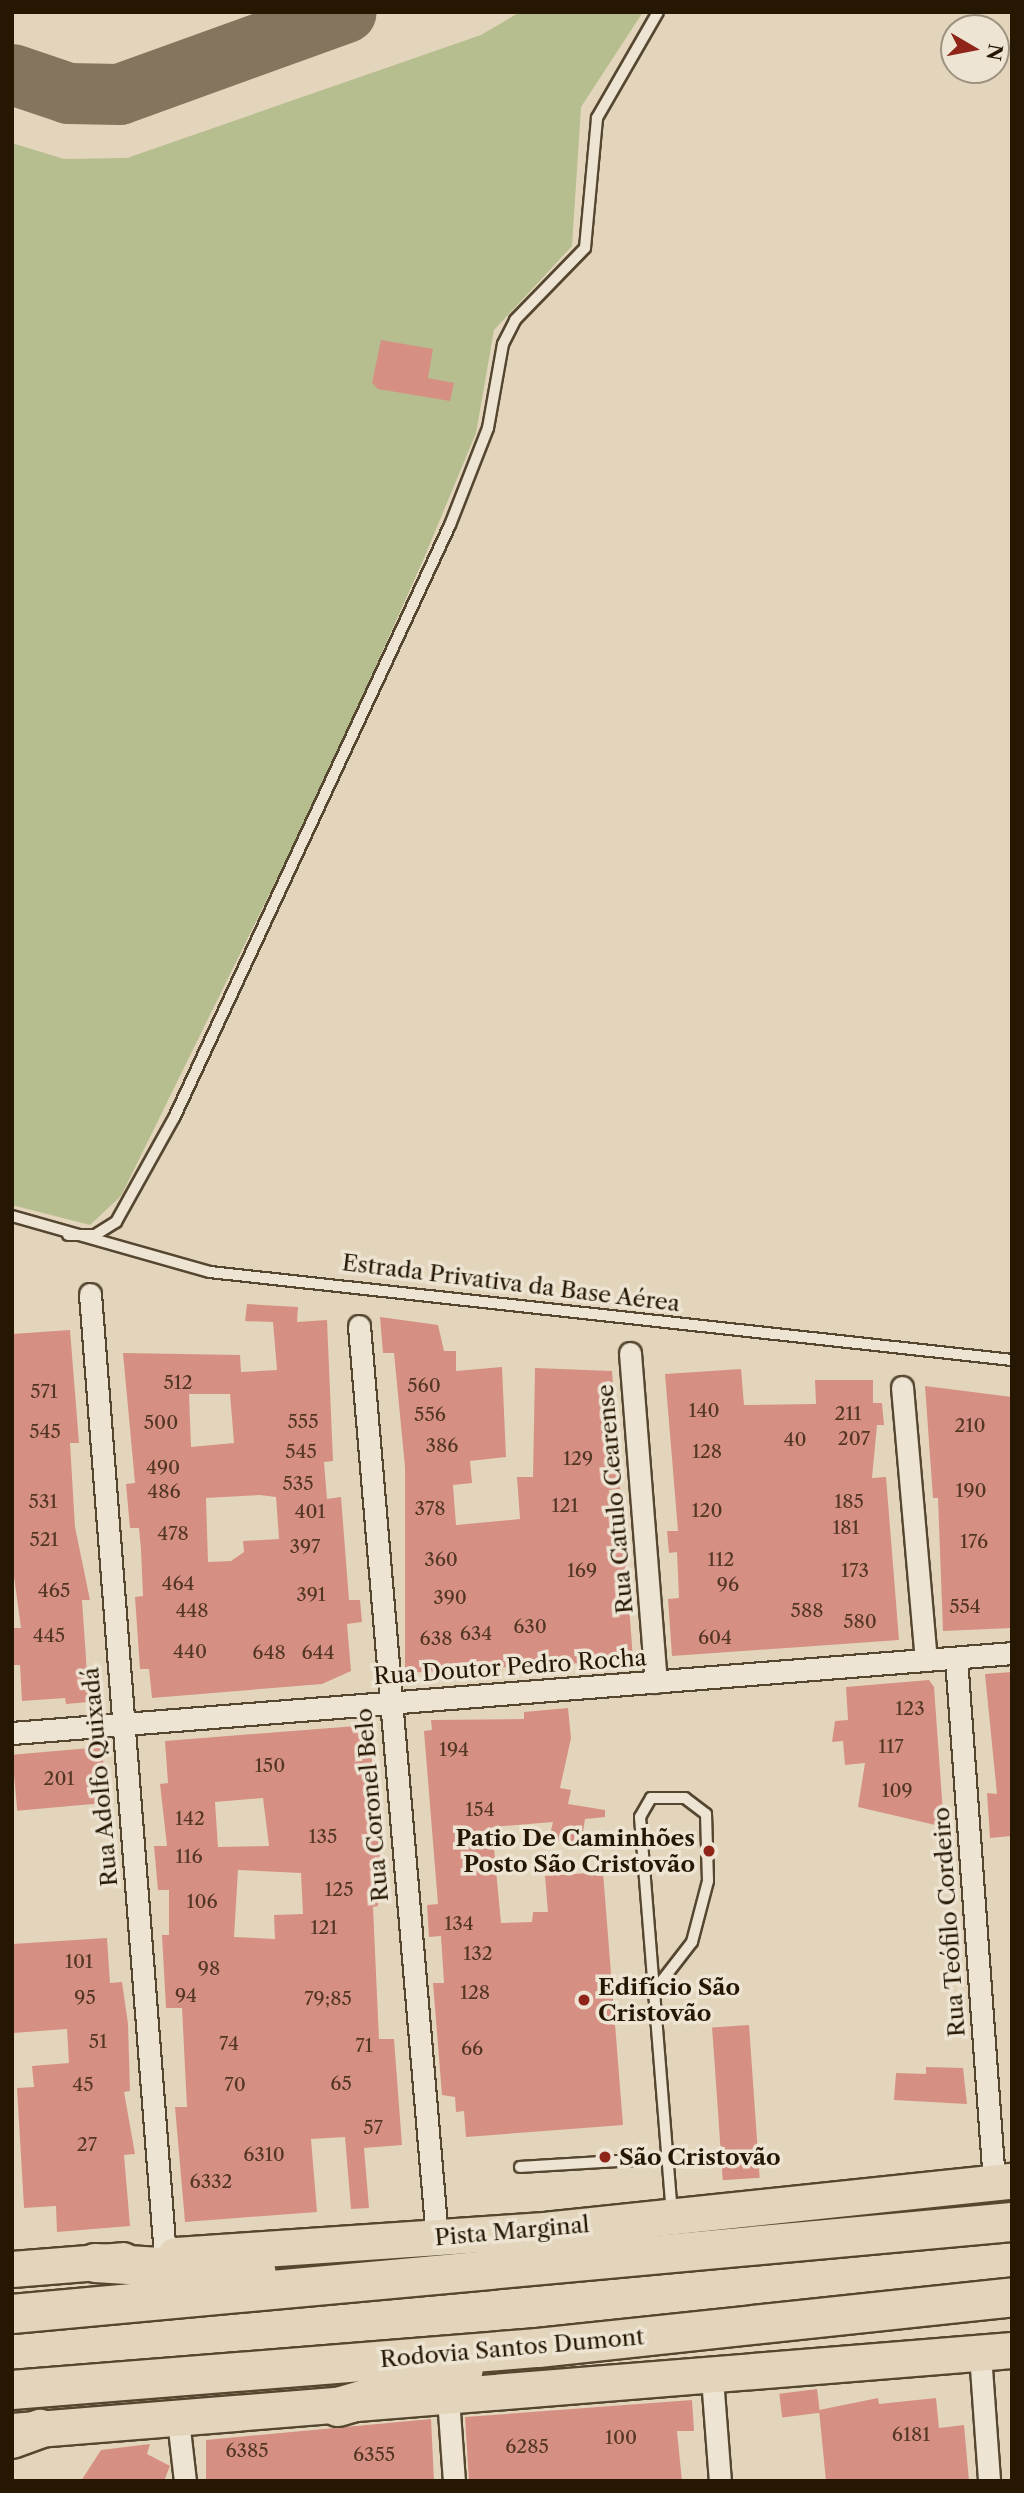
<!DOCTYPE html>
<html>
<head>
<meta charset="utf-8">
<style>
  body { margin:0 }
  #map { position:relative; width:1024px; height:2493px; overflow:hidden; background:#e3d5bb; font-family:"Libre Caslon Text",serif }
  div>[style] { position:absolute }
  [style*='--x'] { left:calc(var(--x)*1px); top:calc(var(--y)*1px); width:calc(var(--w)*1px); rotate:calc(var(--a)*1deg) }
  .green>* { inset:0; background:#b6bd8e }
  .taxiway>* { height:61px; margin:-30.5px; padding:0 30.5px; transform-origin:30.5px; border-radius:30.5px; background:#84765e }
  .building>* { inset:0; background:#d69083; transform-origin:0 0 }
  .roads { filter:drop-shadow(2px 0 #554630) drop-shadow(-2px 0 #554630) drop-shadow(0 2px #554630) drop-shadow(0 -2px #554630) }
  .lane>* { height:10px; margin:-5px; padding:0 5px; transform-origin:5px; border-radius:5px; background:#ede4d3 }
  .street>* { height:21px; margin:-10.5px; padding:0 10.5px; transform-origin:10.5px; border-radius:10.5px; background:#ede4d3 }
  .primary>* { height:35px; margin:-17.5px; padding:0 17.5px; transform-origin:17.5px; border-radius:17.5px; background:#e3d5bb }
  .highway>* { height:38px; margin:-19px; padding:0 19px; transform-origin:19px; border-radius:19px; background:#e3d5bb }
  .dots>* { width:19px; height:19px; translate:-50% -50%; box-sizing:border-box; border:4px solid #ede4d3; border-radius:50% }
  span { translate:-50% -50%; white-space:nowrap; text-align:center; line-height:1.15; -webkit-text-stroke:7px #ede4d3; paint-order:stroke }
  .number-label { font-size:19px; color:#523522 }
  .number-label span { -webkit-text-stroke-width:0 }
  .street-label { font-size:23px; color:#261702 }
  .poi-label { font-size:23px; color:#261702; font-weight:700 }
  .right { translate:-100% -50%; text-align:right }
  .left { translate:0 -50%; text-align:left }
  .frame { position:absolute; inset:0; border:14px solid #261702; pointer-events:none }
  .north { position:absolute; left:940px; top:14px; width:70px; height:70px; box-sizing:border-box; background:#ede4d3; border:2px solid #9d927f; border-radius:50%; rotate:100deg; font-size:19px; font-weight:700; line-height:28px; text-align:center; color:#261702 }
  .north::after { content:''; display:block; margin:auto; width:24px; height:32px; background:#8f2418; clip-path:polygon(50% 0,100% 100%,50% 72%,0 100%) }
</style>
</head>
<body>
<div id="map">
  <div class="green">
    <div style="clip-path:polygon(520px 12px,643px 12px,581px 107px,572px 246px,494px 330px,476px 433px,424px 558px,321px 789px,121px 1196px,90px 1225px,12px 1205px,12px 143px,64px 159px,127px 158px,481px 35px)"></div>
  </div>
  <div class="taxiway">
    <div style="--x:12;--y:74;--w:59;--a:18.7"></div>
    <div style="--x:68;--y:93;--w:51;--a:1.1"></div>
    <div style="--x:119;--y:94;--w:241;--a:-19.9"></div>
  </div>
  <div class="building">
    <div style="clip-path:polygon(381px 340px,433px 349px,428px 378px,454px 383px,450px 401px,378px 389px,372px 383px)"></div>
    <div style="clip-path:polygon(evenodd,247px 1304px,298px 1307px,297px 1322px,327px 1320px,333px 1461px,324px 1462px,327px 1499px,341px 1497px,349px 1600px,360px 1600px,362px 1622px,347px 1624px,351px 1671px,322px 1684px,152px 1698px,149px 1669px,140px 1669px,135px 1597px,143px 1596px,141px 1550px,139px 1528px,130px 1528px,126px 1484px,135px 1483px,123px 1353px,240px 1355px,241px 1372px,277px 1370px,273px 1322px,245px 1321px,247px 1304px,189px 1394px,230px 1394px,234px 1443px,191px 1447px,189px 1394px,247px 1304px,260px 1495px,276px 1497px,279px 1539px,243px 1541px,244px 1552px,231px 1561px,208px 1562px,206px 1498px,260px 1495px)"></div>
    <div style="clip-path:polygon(380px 1317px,438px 1325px,444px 1351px,456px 1351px,456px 1371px,502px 1367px,506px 1457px,470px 1461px,472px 1483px,453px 1485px,456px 1525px,520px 1519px,517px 1477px,533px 1477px,535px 1368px,612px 1371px,620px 1489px,609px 1490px,613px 1536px,624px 1535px,633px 1660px,405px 1673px,405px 1467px,394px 1353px,383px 1353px)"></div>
    <div style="clip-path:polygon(70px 1330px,79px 1443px,70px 1443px,75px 1527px,90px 1600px,82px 1600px,89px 1702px,66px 1704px,65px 1698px,22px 1701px,20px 1665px,12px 1665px,12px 1628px,21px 1628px,12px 1562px,12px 1334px)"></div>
    <div style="clip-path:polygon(741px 1369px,744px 1405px,816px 1404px,815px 1380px,873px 1380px,873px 1403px,882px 1403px,884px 1425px,877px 1425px,872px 1478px,886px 1477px,899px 1640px,672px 1656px,668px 1599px,679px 1598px,677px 1552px,669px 1553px,667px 1531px,678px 1531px,665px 1374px)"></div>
    <div style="clip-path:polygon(925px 1386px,1012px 1397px,1012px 1628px,943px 1631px,938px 1498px,933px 1498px)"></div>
    <div style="clip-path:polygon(1012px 1672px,1012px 1836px,990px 1838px,987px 1793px,997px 1794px,985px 1674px)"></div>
    <div style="clip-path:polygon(929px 1680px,934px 1687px,944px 1827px,858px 1807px,865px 1763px,845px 1765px,843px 1741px,832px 1742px,835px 1721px,848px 1720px,846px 1687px)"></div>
    <div style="clip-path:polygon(568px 1708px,571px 1738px,560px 1788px,571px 1790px,568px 1804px,605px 1810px,605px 1817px,585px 1819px,581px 1845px,549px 1839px,553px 1822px,492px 1827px,501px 1923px,532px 1922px,533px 1912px,548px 1912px,545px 1876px,603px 1872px,623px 2125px,466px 2137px,464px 2111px,456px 2112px,455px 2097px,442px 2095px,433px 1983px,444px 1983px,441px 1936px,429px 1937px,427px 1905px,438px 1904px,424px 1731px,432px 1730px,431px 1720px,524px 1719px,524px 1712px)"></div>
    <div style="clip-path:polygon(evenodd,369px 1725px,380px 1858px,375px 1857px,378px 1906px,373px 1907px,379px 2039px,394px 2039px,402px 2145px,364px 2148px,369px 2208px,351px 2209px,345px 2137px,311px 2139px,317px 2212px,185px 2222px,175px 2107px,187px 2107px,182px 2008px,166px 2008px,162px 1935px,169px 1935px,169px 1890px,158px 1890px,154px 1846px,167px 1846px,160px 1784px,168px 1783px,165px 1741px,369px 1725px,263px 1798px,269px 1846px,218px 1847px,215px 1802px,263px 1798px,369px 1725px,238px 1870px,301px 1873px,303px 1914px,274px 1915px,275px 1939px,234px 1937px,238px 1870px)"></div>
    <div style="left:102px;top:1747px;width:56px;height:90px;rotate:85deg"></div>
    <div style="clip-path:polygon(107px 1938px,110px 1983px,122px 1982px,128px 2024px,130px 2091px,124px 2092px,135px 2154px,124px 2155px,130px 2226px,57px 2232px,56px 2206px,24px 2208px,17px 2088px,34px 2087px,32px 2066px,69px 2063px,67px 2029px,13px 2033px,12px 1944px)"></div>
    <div style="left:749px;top:2025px;width:153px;height:37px;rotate:86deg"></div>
    <div style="clip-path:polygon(926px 2067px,963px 2068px,967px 2104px,894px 2100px,896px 2073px,926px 2074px)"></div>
    <div style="left:817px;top:2389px;width:24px;height:38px;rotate:83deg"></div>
    <div style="clip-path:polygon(878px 2398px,879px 2404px,936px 2398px,939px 2428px,964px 2425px,969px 2481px,826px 2481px,819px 2410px)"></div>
    <div style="clip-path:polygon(692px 2400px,694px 2431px,677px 2431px,682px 2481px,469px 2481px,465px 2417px)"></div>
    <div style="clip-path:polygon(431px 2419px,434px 2481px,206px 2481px,206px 2440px)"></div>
    <div style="clip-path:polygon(150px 2444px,147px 2454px,170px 2466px,164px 2481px,81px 2481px,101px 2450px)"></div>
  </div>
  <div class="roads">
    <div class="lane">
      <div style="--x:12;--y:1216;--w:206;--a:15.8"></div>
      <div style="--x:210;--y:1272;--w:807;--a:6.26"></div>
      <div style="--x:68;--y:1235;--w:27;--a:0"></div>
      <div style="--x:95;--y:1235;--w:25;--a:-32"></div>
      <div style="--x:116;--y:1222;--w:119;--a:-60.9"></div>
      <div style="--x:174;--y:1118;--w:654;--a:-65.04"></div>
      <div style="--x:450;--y:525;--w:104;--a:-68.6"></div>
      <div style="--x:488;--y:428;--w:85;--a:-79.9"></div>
      <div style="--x:503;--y:344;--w:27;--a:-63"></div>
      <div style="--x:515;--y:320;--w:100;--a:-45.8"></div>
      <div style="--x:585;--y:248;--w:131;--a:-84.7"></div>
      <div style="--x:597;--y:118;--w:122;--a:-60.1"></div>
      <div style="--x:654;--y:1991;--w:62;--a:-52.2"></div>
      <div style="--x:692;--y:1942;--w:63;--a:-75.3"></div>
      <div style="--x:708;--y:1881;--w:67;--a:-91.7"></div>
      <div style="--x:706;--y:1814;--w:26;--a:-143"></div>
      <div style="--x:685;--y:1798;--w:34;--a:180"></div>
      <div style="--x:651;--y:1798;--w:22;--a:120"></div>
      <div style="--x:640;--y:1817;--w:395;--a:85.4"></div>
      <div style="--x:520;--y:2167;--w:147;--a:-3.5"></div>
    </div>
    <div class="street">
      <div style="--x:90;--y:1294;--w:964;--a:85.54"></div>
      <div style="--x:359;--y:1326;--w:915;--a:85.11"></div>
      <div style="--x:630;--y:1353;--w:330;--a:85.5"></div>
      <div style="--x:902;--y:1387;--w:274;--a:85"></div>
      <div style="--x:956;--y:1658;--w:525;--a:85.85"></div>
      <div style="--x:12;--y:1733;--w:1003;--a:-4.57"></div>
      <div style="--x:980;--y:2354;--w:127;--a:85.9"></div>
      <div style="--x:712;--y:2378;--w:103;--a:85.6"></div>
      <div style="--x:448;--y:2398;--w:83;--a:85.9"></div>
      <div style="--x:178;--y:2420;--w:61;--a:83.5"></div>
    </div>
    <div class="primary">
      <div style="--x:175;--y:2255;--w:378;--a:-3.9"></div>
      <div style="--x:552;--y:2229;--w:462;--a:-6"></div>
      <div style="--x:12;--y:2269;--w:111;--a:-4.6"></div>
      <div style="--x:12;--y:2431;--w:1003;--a:-4.63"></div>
    </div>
    <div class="highway">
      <div style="--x:95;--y:2263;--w:162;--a:3.5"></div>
      <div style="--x:12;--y:2314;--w:1004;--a:-5.26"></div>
      <div style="--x:12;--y:2390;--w:528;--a:-4.57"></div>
      <div style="--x:538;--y:2348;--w:477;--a:-6.1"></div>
      <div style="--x:338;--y:2407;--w:131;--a:-16.4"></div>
      <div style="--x:12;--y:2439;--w:30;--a:-20"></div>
    </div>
  </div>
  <div class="dots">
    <div style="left:709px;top:1851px;background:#8f2418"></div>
    <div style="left:584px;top:2000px;background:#8f2418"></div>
    <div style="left:605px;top:2157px;background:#8f2418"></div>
  </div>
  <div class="number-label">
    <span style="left:178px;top:1383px">512</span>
    <span style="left:424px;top:1386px">560</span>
    <span style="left:44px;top:1392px">571</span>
    <span style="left:704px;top:1411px">140</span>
    <span style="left:848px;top:1414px">211</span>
    <span style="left:430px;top:1415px">556</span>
    <span style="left:303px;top:1422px">555</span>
    <span style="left:161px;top:1423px">500</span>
    <span style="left:970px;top:1426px">210</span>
    <span style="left:45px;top:1432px">545</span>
    <span style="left:854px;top:1439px">207</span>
    <span style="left:795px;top:1440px">40</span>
    <span style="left:442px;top:1446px">386</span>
    <span style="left:301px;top:1452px">545</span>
    <span style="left:707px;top:1452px">128</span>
    <span style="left:578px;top:1459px">129</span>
    <span style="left:163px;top:1468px">490</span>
    <span style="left:298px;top:1484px">535</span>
    <span style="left:971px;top:1491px">190</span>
    <span style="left:164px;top:1492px">486</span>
    <span style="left:43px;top:1502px">531</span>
    <span style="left:849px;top:1502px">185</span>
    <span style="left:565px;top:1506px">121</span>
    <span style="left:430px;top:1509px">378</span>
    <span style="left:707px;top:1511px">120</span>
    <span style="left:310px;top:1512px">401</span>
    <span style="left:846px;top:1528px">181</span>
    <span style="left:173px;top:1534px">478</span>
    <span style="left:44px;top:1540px">521</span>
    <span style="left:974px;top:1542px">176</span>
    <span style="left:305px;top:1547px">397</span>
    <span style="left:441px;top:1560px">360</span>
    <span style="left:721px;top:1560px">112</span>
    <span style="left:582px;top:1571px">169</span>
    <span style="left:855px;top:1571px">173</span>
    <span style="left:178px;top:1584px">464</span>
    <span style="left:728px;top:1585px">96</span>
    <span style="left:54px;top:1591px">465</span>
    <span style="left:311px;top:1595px">391</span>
    <span style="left:450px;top:1598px">390</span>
    <span style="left:965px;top:1607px">554</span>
    <span style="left:192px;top:1611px">448</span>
    <span style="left:807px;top:1611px">588</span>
    <span style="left:860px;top:1622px">580</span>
    <span style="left:530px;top:1627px">630</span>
    <span style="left:476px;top:1634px">634</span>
    <span style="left:49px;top:1636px">445</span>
    <span style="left:715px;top:1638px">604</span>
    <span style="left:436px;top:1639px">638</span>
    <span style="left:190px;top:1652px">440</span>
    <span style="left:269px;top:1653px">648</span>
    <span style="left:318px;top:1653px">644</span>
    <span style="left:910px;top:1709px">123</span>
    <span style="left:891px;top:1747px">117</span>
    <span style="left:454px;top:1750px">194</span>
    <span style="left:270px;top:1766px">150</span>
    <span style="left:59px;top:1779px">201</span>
    <span style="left:897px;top:1791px">109</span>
    <span style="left:480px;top:1810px">154</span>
    <span style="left:190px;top:1819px">142</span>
    <span style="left:323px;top:1837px">135</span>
    <span style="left:189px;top:1857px">116</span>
    <span style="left:339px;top:1890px">125</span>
    <span style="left:202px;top:1902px">106</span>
    <span style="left:459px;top:1924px">134</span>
    <span style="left:324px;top:1928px">121</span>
    <span style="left:478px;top:1954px">132</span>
    <span style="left:79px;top:1962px">101</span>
    <span style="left:209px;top:1969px">98</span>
    <span style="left:475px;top:1993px">128</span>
    <span style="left:186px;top:1996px">94</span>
    <span style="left:85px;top:1998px">95</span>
    <span style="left:328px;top:1999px">79;85</span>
    <span style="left:98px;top:2042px">51</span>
    <span style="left:229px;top:2044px">74</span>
    <span style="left:364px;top:2046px">71</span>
    <span style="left:472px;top:2049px">66</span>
    <span style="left:341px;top:2084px">65</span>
    <span style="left:83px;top:2085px">45</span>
    <span style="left:235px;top:2085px">70</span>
    <span style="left:373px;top:2128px">57</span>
    <span style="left:87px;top:2145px">27</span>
    <span style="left:264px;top:2155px">6310</span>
    <span style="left:211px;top:2182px">6332</span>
    <span style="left:911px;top:2435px">6181</span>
    <span style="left:621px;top:2438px">100</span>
    <span style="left:527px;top:2447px">6285</span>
    <span style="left:247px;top:2451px">6385</span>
    <span style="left:374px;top:2455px">6355</span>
  </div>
  <div class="street-label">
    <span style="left:511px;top:1283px;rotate:7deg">Estrada Privativa da Base Aérea</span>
    <span style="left:615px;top:1499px;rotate:-95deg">Rua Catulo Cearense</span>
    <span style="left:510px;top:1667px;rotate:-4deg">Rua Doutor Pedro Rocha</span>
    <span style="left:100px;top:1777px;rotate:-95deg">Rua Adolfo Quixadá</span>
    <span style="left:372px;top:1805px;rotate:-95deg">Rua Coronel Belo</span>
    <span style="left:949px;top:1922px;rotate:-94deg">Rua Teófilo Cordeiro</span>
    <span style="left:512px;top:2231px;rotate:-5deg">Pista Marginal</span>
    <span style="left:512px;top:2348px;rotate:-5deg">Rodovia Santos Dumont</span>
  </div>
  <div class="poi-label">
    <span class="right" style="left:695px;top:1851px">Patio De Caminhões<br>Posto São Cristovão</span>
    <span class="left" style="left:598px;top:2000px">Edifício São<br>Cristovão</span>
    <span class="left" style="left:619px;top:2157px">São Cristovão</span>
  </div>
  <div class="frame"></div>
  <div class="north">N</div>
</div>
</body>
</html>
